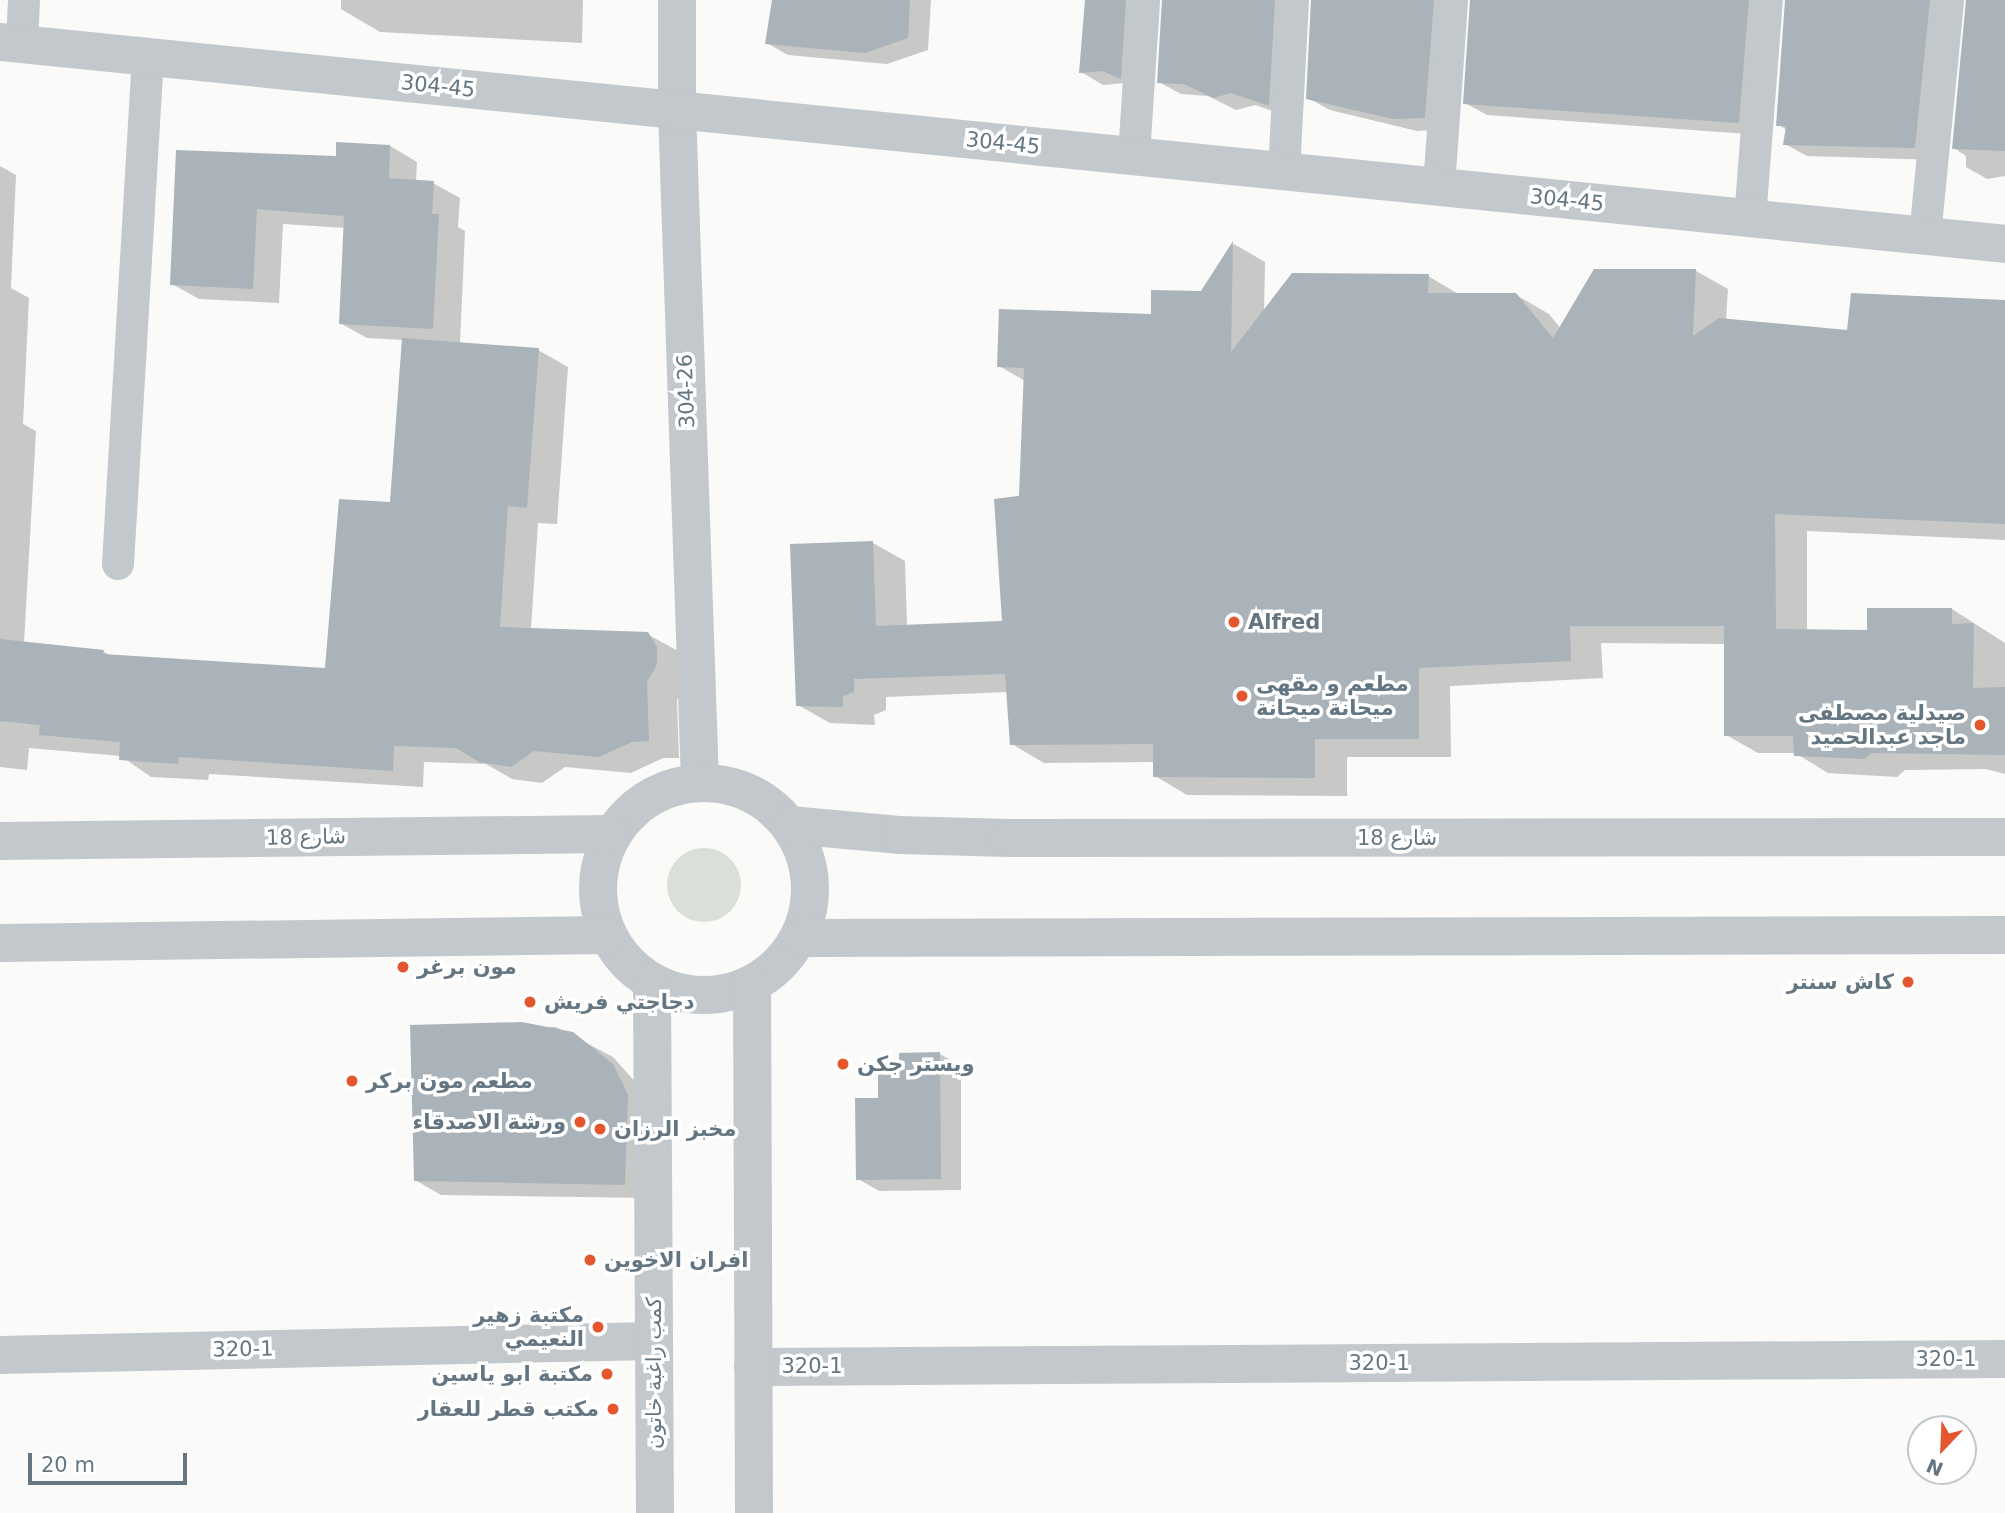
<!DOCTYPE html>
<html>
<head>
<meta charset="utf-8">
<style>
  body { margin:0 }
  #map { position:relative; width:2005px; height:1513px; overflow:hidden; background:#fafaf8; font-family:"DejaVu Sans",Vazirmatn,sans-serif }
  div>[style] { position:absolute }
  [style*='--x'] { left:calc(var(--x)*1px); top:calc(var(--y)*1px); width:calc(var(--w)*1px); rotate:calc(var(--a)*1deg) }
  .green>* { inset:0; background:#dadfd7 }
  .round { border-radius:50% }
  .shadow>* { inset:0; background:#0003 }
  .building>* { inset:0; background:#aab3b9 }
  .service>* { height:32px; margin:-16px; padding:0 16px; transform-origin:16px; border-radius:16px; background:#c3c8cc }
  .minor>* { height:38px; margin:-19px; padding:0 19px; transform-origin:19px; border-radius:19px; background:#c3c8cc }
  .tertiary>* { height:38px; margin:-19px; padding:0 19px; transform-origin:19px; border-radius:19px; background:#c3c8cc }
  .tertiary>.ring { margin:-19px; padding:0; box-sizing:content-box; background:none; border:38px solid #c3c8cc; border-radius:50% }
  .dots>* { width:19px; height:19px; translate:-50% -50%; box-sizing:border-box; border:4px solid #fff; border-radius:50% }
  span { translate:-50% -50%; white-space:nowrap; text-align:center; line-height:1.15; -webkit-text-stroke:7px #fff; paint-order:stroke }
  .street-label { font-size:21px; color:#657683 }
  .poi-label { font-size:21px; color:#657683; font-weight:700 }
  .left { translate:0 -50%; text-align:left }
  .right { translate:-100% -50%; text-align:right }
  .north { position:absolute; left:1907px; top:1415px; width:70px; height:70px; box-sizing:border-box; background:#fff; border:2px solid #c1c8cd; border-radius:50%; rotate:203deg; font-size:19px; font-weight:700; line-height:28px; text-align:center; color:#657683 }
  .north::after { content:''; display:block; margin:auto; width:24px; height:32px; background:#e4572e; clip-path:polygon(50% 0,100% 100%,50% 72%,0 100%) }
  .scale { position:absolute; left:28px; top:1453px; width:159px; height:32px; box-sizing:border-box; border:4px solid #657683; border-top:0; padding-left:9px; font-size:21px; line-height:24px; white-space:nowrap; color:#657683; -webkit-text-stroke:5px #fff; paint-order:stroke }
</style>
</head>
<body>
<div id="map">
  <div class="green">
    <div class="round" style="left:667px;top:848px;width:74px;height:74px"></div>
  </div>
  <div class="shadow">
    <div style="clip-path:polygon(341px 0,583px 0,582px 43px,380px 32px,341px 9px)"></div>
    <div style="clip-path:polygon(773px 0,931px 0,928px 50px,887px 64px,788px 55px,767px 43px)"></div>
    <div style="clip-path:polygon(1087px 0,1155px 0,1125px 83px,1103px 85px,1081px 72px)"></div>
    <div style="clip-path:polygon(1164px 0,1304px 0,1291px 117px,1255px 105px,1236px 110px,1208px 96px,1181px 94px,1159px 82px)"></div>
    <div style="clip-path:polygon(1313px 0,1462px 0,1446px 129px,1417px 131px,1330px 110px,1308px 98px)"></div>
    <div style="clip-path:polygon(1472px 0,1777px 0,1761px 135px,1487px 115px,1465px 103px)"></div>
    <div style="clip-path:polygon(1787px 0,1957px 0,1937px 160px,1807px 156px,1785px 144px,1787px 130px,1778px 125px)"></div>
    <div style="clip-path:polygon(1967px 0,2005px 0,2005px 176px,1987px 179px,1966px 167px,1966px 156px,1954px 148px)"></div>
    <div style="clip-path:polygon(338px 144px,390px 146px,417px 162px,416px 182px,433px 183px,460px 198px,458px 227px,465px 231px,460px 344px,538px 350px,568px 367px,557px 524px,538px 523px,531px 629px,647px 634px,678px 651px,687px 682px,677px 700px,679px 758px,663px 758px,631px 773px,565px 767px,542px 783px,512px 779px,486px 764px,424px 762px,423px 787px,209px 774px,208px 780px,151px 777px,121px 756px,29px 748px,27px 770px,0 767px,0 166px,16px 175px,11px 288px,29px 298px,23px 424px,36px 431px,24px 643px,103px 651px,112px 657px,327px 670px,392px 504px,404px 340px,367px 338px,340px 323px,345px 228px,283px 224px,279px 303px,199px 299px,172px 284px,178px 151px,337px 158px)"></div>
    <div style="clip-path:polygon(1234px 244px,1265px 262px,1264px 312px,1428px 276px,1460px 295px,1516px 295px,1549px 314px,1561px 329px,1696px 271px,1728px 289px,1726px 320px,1848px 331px,2005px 301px,2005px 540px,1807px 531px,1807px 631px,1869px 632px,1952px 609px,2005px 643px,2005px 774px,1986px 769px,1905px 770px,1897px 777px,1828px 773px,1795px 753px,1758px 753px,1726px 735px,1725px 644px,1601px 643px,1603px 678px,1450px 686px,1451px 757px,1347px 757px,1347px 796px,1187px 795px,1155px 776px,1154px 762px,1044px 763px,1012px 744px,1008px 692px,886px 697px,886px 710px,874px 715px,875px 725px,830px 723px,798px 705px,873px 543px,905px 561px,907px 626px,1004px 623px,1021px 497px,1025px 381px,999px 366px,1152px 316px,1202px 292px)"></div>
    <div style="clip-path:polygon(412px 1027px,556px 1027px,613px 1057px,646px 1094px,650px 1198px,441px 1195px,415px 1180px)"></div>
    <div style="clip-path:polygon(940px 1054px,961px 1066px,961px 1190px,879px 1191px,858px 1179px,880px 1100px,901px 1066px)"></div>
  </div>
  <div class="building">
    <div style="clip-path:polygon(772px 0,910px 0,908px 38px,865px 53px,765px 44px)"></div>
    <div style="clip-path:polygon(1085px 0,1126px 0,1121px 79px,1102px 71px,1079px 73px)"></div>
    <div style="clip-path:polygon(1162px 0,1275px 0,1269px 106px,1231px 93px,1213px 98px,1184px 84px,1157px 83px)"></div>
    <div style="clip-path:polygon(1311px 0,1434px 0,1425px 118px,1393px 119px,1306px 99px)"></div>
    <div style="clip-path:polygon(1470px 0,1749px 0,1739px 123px,1463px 104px)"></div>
    <div style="clip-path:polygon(1785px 0,1930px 0,1915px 148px,1783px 145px,1786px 126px,1776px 126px)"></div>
    <div style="clip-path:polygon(1966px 0,2005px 0,2005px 151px,1952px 149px)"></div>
    <div style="clip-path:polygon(336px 142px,390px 145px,389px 178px,434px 181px,432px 214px,439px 214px,433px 329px,339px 324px,344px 216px,257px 209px,253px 289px,170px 285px,176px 150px,336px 156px)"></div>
    <div style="clip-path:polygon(1233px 241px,1231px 352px,1292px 273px,1429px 274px,1428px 293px,1516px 293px,1553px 338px,1594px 269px,1696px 269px,1693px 336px,1719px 318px,1847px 330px,1851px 293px,2005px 300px,2005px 524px,1775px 514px,1776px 629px,1867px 630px,1867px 608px,1952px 608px,1952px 624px,1974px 623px,1973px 688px,2005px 687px,2005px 755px,1872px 753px,1864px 759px,1794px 756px,1793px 736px,1724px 736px,1724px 626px,1570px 626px,1571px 661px,1419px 668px,1419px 739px,1315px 739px,1315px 778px,1153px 777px,1153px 744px,1010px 745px,1005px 674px,854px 679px,854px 692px,843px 696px,843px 707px,796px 706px,790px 544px,873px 541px,876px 626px,1002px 621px,994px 499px,1019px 496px,1024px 368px,997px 367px,999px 309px,1151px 314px,1151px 290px,1201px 291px)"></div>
    <div style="clip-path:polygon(402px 338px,539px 348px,527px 508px,508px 506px,500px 627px,648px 632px,657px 647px,657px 664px,647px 682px,649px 741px,632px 742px,599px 757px,534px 751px,511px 767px,479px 762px,456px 748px,394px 746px,393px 771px,179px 757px,178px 764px,119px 760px,120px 742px,39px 735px,40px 725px,0 721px,0 639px,104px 650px,103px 654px,325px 668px,339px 499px,390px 502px)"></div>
    <div style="clip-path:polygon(522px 1022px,573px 1032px,613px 1064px,628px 1095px,625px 1185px,414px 1181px,410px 1025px)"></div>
    <div style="clip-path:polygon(940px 1052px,941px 1179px,856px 1180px,855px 1098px,878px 1098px,878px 1074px,890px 1073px,890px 1064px,899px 1064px,899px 1053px)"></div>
  </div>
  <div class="service">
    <div style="--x:22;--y:44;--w:44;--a:-87.4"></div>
    <div style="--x:1134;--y:156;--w:156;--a:-86.3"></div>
    <div style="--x:1284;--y:172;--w:172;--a:-87"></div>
    <div style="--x:1439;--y:187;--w:187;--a:-86"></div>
    <div style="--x:1750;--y:219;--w:220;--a:-85.6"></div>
    <div style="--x:1925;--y:236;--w:237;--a:-84.4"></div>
    <div style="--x:118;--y:564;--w:509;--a:-86.62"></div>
  </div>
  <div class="minor">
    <div style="--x:677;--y:0;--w:110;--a:90"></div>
    <div style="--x:677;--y:110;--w:672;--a:88.04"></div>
    <div style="--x:0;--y:42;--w:2015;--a:5.75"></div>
    <div style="--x:0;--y:1355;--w:654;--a:-1.23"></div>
    <div style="--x:753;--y:1367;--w:1252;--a:-0.37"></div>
  </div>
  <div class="tertiary">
    <div class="ring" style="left:598px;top:783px;width:174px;height:174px"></div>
    <div style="--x:790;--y:825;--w:109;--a:5.2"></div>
    <div style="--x:899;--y:835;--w:111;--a:1.5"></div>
    <div style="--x:1010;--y:838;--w:995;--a:-0.06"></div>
    <div style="--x:0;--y:841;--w:612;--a:-0.66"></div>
    <div style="--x:800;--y:938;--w:1205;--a:-0.14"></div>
    <div style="--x:0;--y:943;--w:607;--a:-0.76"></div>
    <div style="--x:652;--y:982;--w:531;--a:89.68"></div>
    <div style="--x:752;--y:985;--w:528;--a:89.78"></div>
  </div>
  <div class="dots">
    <div style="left:1234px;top:622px;background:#e4572e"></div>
    <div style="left:1242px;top:696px;background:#e4572e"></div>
    <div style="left:1980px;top:725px;background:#e4572e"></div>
    <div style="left:403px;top:967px;background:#e4572e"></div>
    <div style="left:1908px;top:982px;background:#e4572e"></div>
    <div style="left:530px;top:1002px;background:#e4572e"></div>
    <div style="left:843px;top:1064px;background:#e4572e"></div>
    <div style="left:352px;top:1081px;background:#e4572e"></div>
    <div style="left:580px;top:1122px;background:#e4572e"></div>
    <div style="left:600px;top:1129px;background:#e4572e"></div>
    <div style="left:590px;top:1260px;background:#e4572e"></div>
    <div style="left:598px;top:1327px;background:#e4572e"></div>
    <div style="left:607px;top:1374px;background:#e4572e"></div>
    <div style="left:613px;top:1409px;background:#e4572e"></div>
  </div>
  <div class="street-label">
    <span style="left:438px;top:86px;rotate:6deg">304-45</span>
    <span style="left:1003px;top:143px;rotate:6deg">304-45</span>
    <span style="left:1567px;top:200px;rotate:6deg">304-45</span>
    <span style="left:686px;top:391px;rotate:-92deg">304-26</span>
    <span style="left:306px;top:837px;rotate:-1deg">شارع 18</span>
    <span style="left:1397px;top:838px">شارع 18</span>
    <span style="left:243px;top:1349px;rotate:-1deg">320-1</span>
    <span style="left:1946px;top:1359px">320-1</span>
    <span style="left:1379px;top:1363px">320-1</span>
    <span style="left:812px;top:1366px">320-1</span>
    <span style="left:654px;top:1373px;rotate:-90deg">كمب راغبة خاتون</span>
  </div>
  <div class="poi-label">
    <span class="left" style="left:1248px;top:622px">Alfred</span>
    <span class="left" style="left:1256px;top:696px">مطعم و مقهى<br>ميحانة ميحانة</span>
    <span class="right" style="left:1966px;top:725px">صيدلية مصطفى<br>ماجد عبدالحميد</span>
    <span class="left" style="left:417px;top:967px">مون برغر</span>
    <span class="right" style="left:1894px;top:982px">كاش سنتر</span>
    <span class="left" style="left:544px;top:1002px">دجاجتي فريش</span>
    <span class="left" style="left:857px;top:1064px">ويستر جكن</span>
    <span class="left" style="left:366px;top:1081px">مطعم مون بركر</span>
    <span class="right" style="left:566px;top:1122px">ورشة الاصدقاء</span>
    <span class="left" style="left:614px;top:1129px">مخبز الرزان</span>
    <span class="left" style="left:604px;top:1260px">افران الاخوين</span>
    <span class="right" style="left:584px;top:1327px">مكتبة زهير<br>النعيمي</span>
    <span class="right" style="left:593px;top:1374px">مكتبة ابو ياسين</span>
    <span class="right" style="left:599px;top:1409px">مكتب قطر للعقار</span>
  </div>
  <div class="north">N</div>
  <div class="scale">20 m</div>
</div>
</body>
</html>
